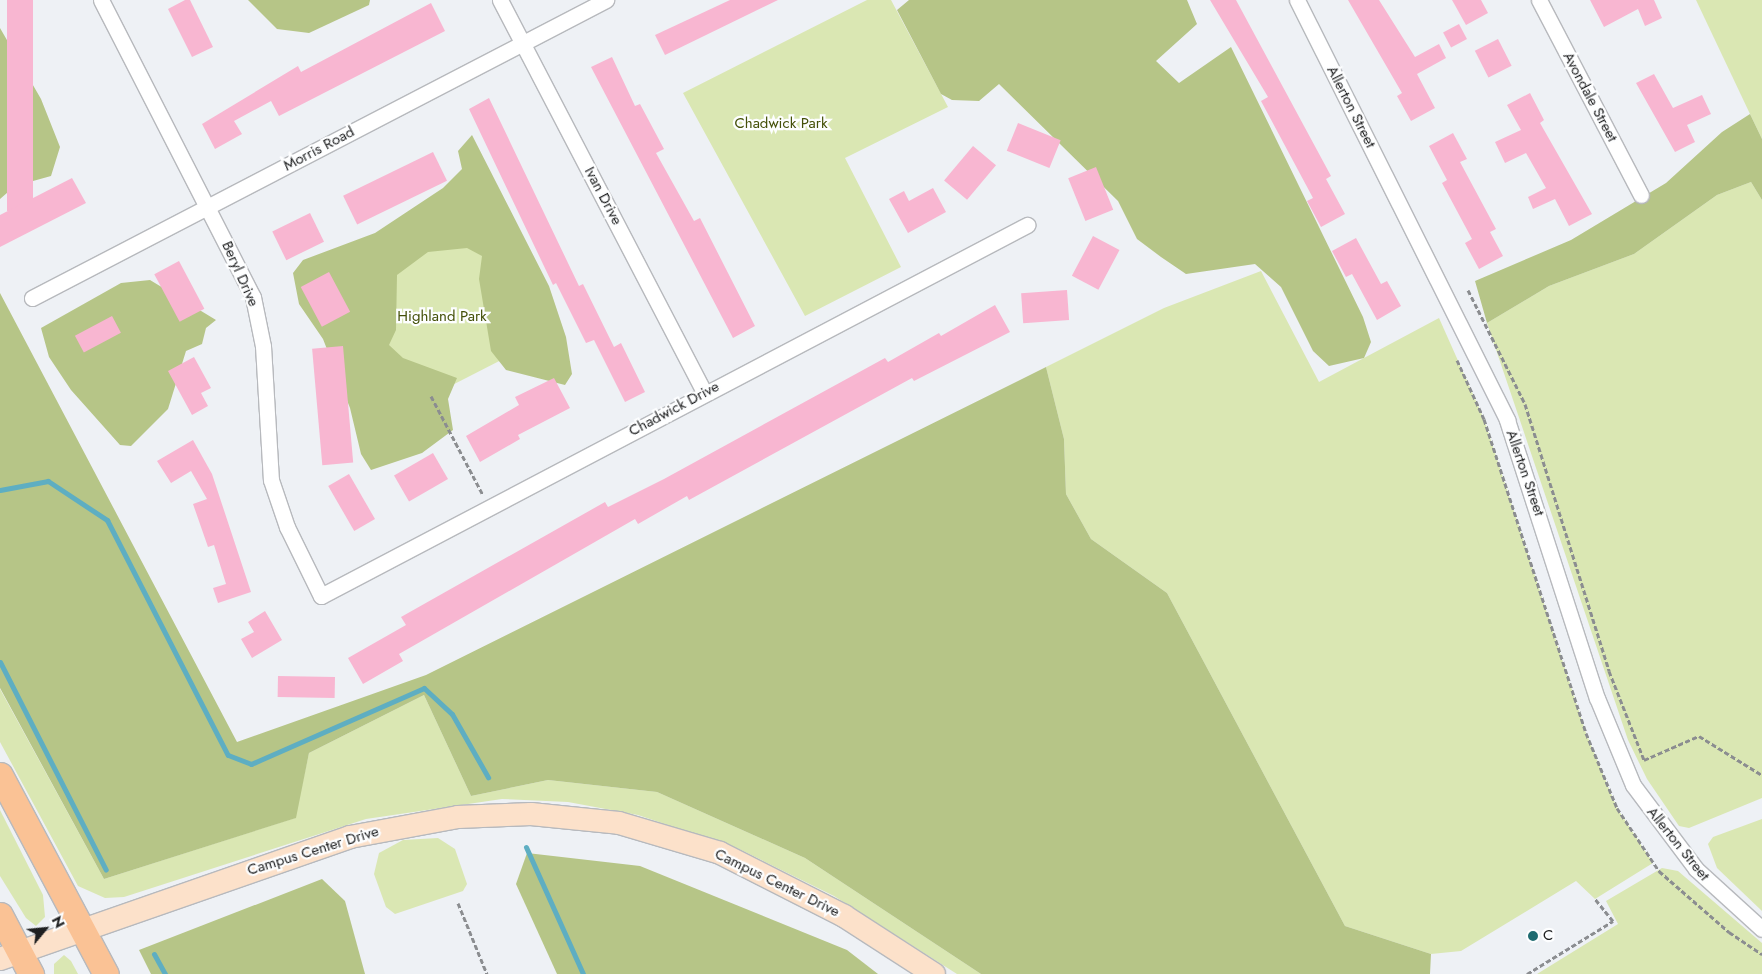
<!DOCTYPE html>
<html>
<head>
<meta charset="utf-8">
<style>
  body { margin:0 }
  #map { position:relative; width:1762px; height:974px; overflow:hidden; background:#eef1f5; font-family:Jost,sans-serif }
  div>[style] { position:absolute }
  [style*='--x'] { left:calc(var(--x)*1px); top:calc(var(--y)*1px); width:calc(var(--w)*1px); rotate:calc(var(--a)*1deg) }
  .green>* { inset:0; background:#dae7b3 }
  .forest>* { inset:0; background:#b6c587 }
  .stream>* { height:5px; margin:-2.5px; padding:0 2.5px; transform-origin:2.5px; border-radius:2.5px; background:#5eaec2 }
  .building>* { inset:0; background:#f8b6d1; transform-origin:0 0 }
  .path>* { height:3px; margin-top:-1.5px; transform-origin:0; background:repeating-linear-gradient(90deg,#8b8d90 0 5px,transparent 0 7.5px) }
  .roads { filter:drop-shadow(1px 0 #b7b9bd) drop-shadow(-1px 0 #b7b9bd) drop-shadow(0 1px #b7b9bd) drop-shadow(0 -1px #b7b9bd) }
  .street>* { height:15px; margin:-7.5px; padding:0 7.5px; transform-origin:7.5px; border-radius:7.5px; background:#fff }
  .secondary>* { height:22px; margin:-11px; padding:0 11px; transform-origin:11px; border-radius:11px; background:#fce1ca }
  .primary>* { height:25px; margin:-12.5px; padding:0 12.5px; transform-origin:12.5px; border-radius:12.5px; background:#fac295 }
  .dots>* { width:14px; height:14px; translate:-50% -50%; box-sizing:border-box; border:2px solid #fdfeff; border-radius:50% }
  span { translate:-50% -50%; white-space:nowrap; text-align:center; line-height:1.15; -webkit-text-stroke:4.5px #fdfeff; paint-order:stroke }
  .street-label { font-size:15px; color:#1e1f20 }
  .park-label { font-size:15px; color:#445009 }
  .poi-label { font-size:15px; color:#1e1f20 }
  .left { translate:0 -50%; text-align:left }
  .north { position:absolute; left:20px; top:904px; width:50px; height:50px; -webkit-text-stroke:4px #fdfeff; paint-order:stroke; rotate:62deg; font-size:14px; font-weight:700; line-height:20px; text-align:center; color:#1e1f20 }
  .north::after { content:''; display:block; margin:auto; width:18px; height:22px; background:#1e1f20; clip-path:polygon(50% 0,100% 100%,50% 72%,0 100%) }
</style>
</head>
<body>
<div id="map">
  <div class="green">
    <div style="clip-path:polygon(867px 0,891px 0,948px 107px,845px 158px,901px 267px,805px 316px,683px 93px)"></div>
    <div style="clip-path:polygon(1696px 0,1762px 0,1762px 139px,1750px 114px)"></div>
    <div style="clip-path:polygon(1751px 182px,1762px 200px,1762px 798px,1689px 828px,1679px 826px,1647px 779px,1628px 740px,1487px 323px,1549px 286px,1634px 254px,1717px 195px)"></div>
    <div style="clip-path:polygon(448px 229px,490px 247px,517px 352px,425px 399px,379px 361px,379px 255px)"></div>
    <div style="clip-path:polygon(1261px 271px,1319px 382px,1439px 318px,1484px 419px,1586px 733px,1617px 808px,1653px 863px,1595px 899px,1576px 881px,1461px 951px,1431px 954px,1345px 926px,1167px 593px,1091px 539px,1066px 494px,1064px 439px,1046px 367px,1164px 308px)"></div>
    <div style="clip-path:polygon(0 689px,104px 879px,295px 818px,309px 753px,424px 695px,471px 796px,548px 780px,657px 792px,805px 858px,981px 974px,957px 974px,834px 896px,739px 849px,638px 815px,568px 802px,502px 799px,366px 819px,124px 897px,105px 898px,78px 886px,0 742px)"></div>
    <div style="clip-path:polygon(0 810px,43px 895px,45px 917px,36px 926px,26px 918px,0 876px)"></div>
    <div style="clip-path:polygon(1762px 819px,1762px 911px,1717px 868px,1708px 844px,1713px 837px)"></div>
    <div style="clip-path:polygon(438px 838px,455px 849px,467px 884px,463px 891px,395px 914px,386px 907px,374px 874px,379px 853px,403px 840px)"></div>
    <div style="clip-path:polygon(1662px 868px,1678px 871px,1762px 943px,1762px 974px,1537px 974px,1618px 924px,1606px 901px)"></div>
    <div style="clip-path:polygon(64px 955px,71px 961px,78px 974px,54px 974px,54px 964px)"></div>
  </div>
  <div class="forest">
    <div style="clip-path:polygon(248px 0,370px 0,369px 5px,309px 33px,277px 29px)"></div>
    <div style="clip-path:polygon(909px 0,1187px 0,1197px 24px,1156px 61px,1179px 83px,1231px 47px,1363px 317px,1371px 342px,1364px 358px,1329px 366px,1313px 351px,1281px 287px,1255px 264px,1186px 274px,1161px 257px,1137px 239px,1118px 201px,999px 84px,979px 101px,952px 100px,941px 94px,897px 10px)"></div>
    <div style="clip-path:polygon(0 28px,41px 99px,60px 147px,51px 176px,15px 186px,0 199px)"></div>
    <div style="clip-path:polygon(1750px 114px,1762px 139px,1762px 200px,1751px 182px,1717px 195px,1634px 254px,1549px 286px,1487px 323px,1475px 281px,1571px 240px,1666px 183px,1722px 132px)"></div>
    <div style="clip-path:polygon(472px 135px,549px 286px,566px 337px,572px 374px,565px 385px,506px 370px,491px 351px,479px 279px,482px 256px,467px 248px,428px 252px,397px 275px,396px 330px,389px 345px,403px 358px,457px 378px,448px 399px,453px 430px,422px 453px,371px 470px,361px 454px,350px 408px,323px 339px,299px 304px,293px 273px,303px 260px,375px 233px,443px 188px,462px 169px,458px 151px)"></div>
    <div style="clip-path:polygon(150px 280px,216px 320px,206px 328px,202px 344px,186px 351px,168px 409px,131px 446px,120px 445px,71px 390px,49px 357px,41px 328px,121px 283px)"></div>
    <div style="clip-path:polygon(0 293px,237px 742px,426px 675px,1046px 367px,1064px 439px,1066px 494px,1091px 539px,1167px 593px,1345px 926px,1431px 954px,1430px 974px,981px 974px,805px 858px,657px 792px,548px 780px,471px 796px,424px 695px,309px 753px,296px 818px,104px 879px,0 688px)"></div>
    <div style="clip-path:polygon(527px 853px,640px 866px,847px 950px,878px 974px,557px 974px,516px 884px)"></div>
    <div style="clip-path:polygon(322px 879px,345px 901px,365px 974px,151px 974px,139px 950px)"></div>
  </div>
  <div class="stream">
    <div style="--x:0;--y:490;--w:49;--a:-10.6"></div>
    <div style="--x:48;--y:481;--w:71;--a:33.5"></div>
    <div style="--x:107;--y:520;--w:264;--a:62.8"></div>
    <div style="--x:228;--y:755;--w:25;--a:21"></div>
    <div style="--x:251;--y:764;--w:189;--a:-23.7"></div>
    <div style="--x:424;--y:688;--w:38;--a:43"></div>
    <div style="--x:452;--y:714;--w:73;--a:60.3"></div>
    <div style="--x:0;--y:662;--w:233;--a:63"></div>
    <div style="--x:526;--y:847;--w:139;--a:65.8"></div>
    <div style="--x:154;--y:954;--w:23;--a:61"></div>
  </div>
  <div class="building">
    <div style="left:7px;top:0;width:26px;height:211px"></div>
    <div style="clip-path:polygon(185px 0,190px 0,213px 47px,192px 57px,168px 9px)"></div>
    <div style="clip-path:polygon(730px 0,778px 0,665px 55px,655px 35px)"></div>
    <div style="clip-path:polygon(1210px 0,1236px 0,1331px 176px,1326px 179px,1345px 214px,1321px 227px,1307px 201px,1313px 198px,1261px 101px,1268px 97px)"></div>
    <div style="clip-path:polygon(1348px 0,1379px 0,1415px 57px,1439px 44px,1446px 58px,1417px 74px,1435px 108px,1411px 121px,1397px 96px,1402px 93px)"></div>
    <div style="clip-path:polygon(1452px 0,1481px 0,1488px 13px,1466px 25px)"></div>
    <div style="clip-path:polygon(1590px 0,1654px 0,1662px 18px,1645px 26px,1638px 9px,1604px 27px)"></div>
    <div style="clip-path:polygon(431px 3px,445px 31px,279px 116px,271px 101px,234px 121px,242px 134px,215px 149px,202px 124px,298px 66px,301px 72px)"></div>
    <div style="left:1459px;top:24px;width:17px;height:18px;rotate:62deg"></div>
    <div style="left:1498px;top:39px;width:30px;height:26px;rotate:63deg"></div>
    <div style="clip-path:polygon(612px 57px,635px 106px,640px 104px,664px 149px,656px 153px,694px 221px,700px 218px,755px 326px,733px 338px,591px 67px)"></div>
    <div style="clip-path:polygon(1654px 74px,1673px 108px,1702px 95px,1711px 114px,1687px 125px,1695px 142px,1675px 152px,1636px 83px)"></div>
    <div style="clip-path:polygon(1530px 93px,1544px 120px,1540px 123px,1592px 214px,1569px 226px,1555px 199px,1533px 209px,1528px 197px,1546px 188px,1526px 153px,1505px 163px,1495px 142px,1521px 130px,1507px 105px)"></div>
    <div style="clip-path:polygon(489px 98px,579px 286px,583px 284px,614px 347px,621px 343px,645px 392px,625px 402px,594px 340px,586px 343px,556px 283px,553px 285px,469px 109px)"></div>
    <div style="left:1018px;top:123px;width:46px;height:30px;rotate:22deg"></div>
    <div style="clip-path:polygon(1453px 133px,1467px 159px,1460px 162px,1496px 229px,1490px 232px,1503px 256px,1479px 269px,1465px 243px,1472px 239px,1442px 183px,1447px 180px,1429px 146px)"></div>
    <div style="left:973px;top:146px;width:30px;height:45px;rotate:40deg"></div>
    <div style="left:433px;top:152px;width:32px;height:100px;rotate:64deg"></div>
    <div style="left:1096px;top:167px;width:46px;height:30px;rotate:68deg"></div>
    <div style="clip-path:polygon(72px 178px,86px 203px,0 247px,0 215px)"></div>
    <div style="clip-path:polygon(933px 188px,946px 212px,908px 233px,889px 199px,904px 191px,909px 201px)"></div>
    <div style="left:310px;top:213px;width:32px;height:42px;rotate:64deg"></div>
    <div style="left:1093px;top:236px;width:30px;height:45px;rotate:28deg"></div>
    <div style="clip-path:polygon(1356px 238px,1381px 284px,1387px 281px,1401px 306px,1377px 320px,1352px 274px,1346px 277px,1332px 251px)"></div>
    <div style="left:179px;top:261px;width:54px;height:28px;rotate:62deg"></div>
    <div style="left:329px;top:272px;width:45px;height:32px;rotate:62deg"></div>
    <div style="left:1067px;top:290px;width:30px;height:46px;rotate:86deg"></div>
    <div style="clip-path:polygon(995px 305px,1010px 332px,914px 381px,912px 378px,689px 500px,687px 496px,638px 524px,635px 519px,399px 654px,403px 661px,363px 684px,348px 658px,406px 625px,401px 617px,605px 502px,608px 507px,664px 479px,885px 358px,888px 362px,939px 333px,941px 336px)"></div>
    <div style="left:112px;top:316px;width:19px;height:42px;rotate:62deg"></div>
    <div style="left:343px;top:346px;width:117px;height:31px;rotate:85deg"></div>
    <div style="clip-path:polygon(194px 357px,211px 388px,201px 393px,208px 406px,192px 415px,168px 371px)"></div>
    <div style="clip-path:polygon(554px 378px,570px 408px,518px 435px,520px 439px,480px 462px,466px 436px,519px 405px,515px 397px)"></div>
    <div style="clip-path:polygon(193px 440px,212px 474px,251px 592px,218px 603px,213px 588px,226px 584px,214px 545px,208px 547px,193px 504px,207px 499px,191px 471px,171px 483px,157px 461px)"></div>
    <div style="left:433px;top:453px;width:30px;height:45px;rotate:60deg"></div>
    <div style="left:349px;top:474px;width:52px;height:24px;rotate:60deg"></div>
    <div style="clip-path:polygon(265px 611px,282px 640px,252px 658px,241px 639px,254px 632px,248px 622px)"></div>
    <div style="left:278px;top:676px;width:57px;height:21px;rotate:1deg"></div>
  </div>
  <div class="path">
    <div style="--x:1468;--y:290;--w:127;--a:63.4"></div>
    <div style="--x:1525;--y:404;--w:280;--a:72.5"></div>
    <div style="--x:1609;--y:671;--w:96;--a:68.5"></div>
    <div style="--x:1457;--y:360;--w:65;--a:65.4"></div>
    <div style="--x:1484;--y:419;--w:330;--a:72"></div>
    <div style="--x:1586;--y:733;--w:81;--a:67.5"></div>
    <div style="--x:1617;--y:808;--w:76;--a:56.3"></div>
    <div style="--x:1659;--y:871;--w:93;--a:41.1"></div>
    <div style="--x:1729;--y:932;--w:40;--a:34"></div>
    <div style="--x:431;--y:396;--w:112;--a:62.3"></div>
    <div style="--x:1644;--y:760;--w:60;--a:-23.6"></div>
    <div style="--x:1699;--y:736;--w:74;--a:31.8"></div>
    <div style="--x:458;--y:903;--w:77;--a:67.8"></div>
    <div style="--x:1527;--y:974;--w:101;--a:-31.6"></div>
    <div style="--x:1613;--y:921;--w:28;--a:-129"></div>
  </div>
  <div class="roads">
    <div class="street">
      <div style="--x:101;--y:0;--w:334;--a:62.9"></div>
      <div style="--x:253;--y:297;--w:50;--a:78.5"></div>
      <div style="--x:263;--y:346;--w:134;--a:86.6"></div>
      <div style="--x:271;--y:480;--w:50;--a:71.2"></div>
      <div style="--x:287;--y:527;--w:77;--a:63.8"></div>
      <div style="--x:321;--y:596;--w:798;--a:-27.72"></div>
      <div style="--x:500;--y:0;--w:443;--a:62.5"></div>
      <div style="--x:1297;--y:0;--w:470;--a:63.4"></div>
      <div style="--x:1507;--y:420;--w:292;--a:72.1"></div>
      <div style="--x:1597;--y:698;--w:94;--a:67.5"></div>
      <div style="--x:1633;--y:785;--w:105;--a:53.1"></div>
      <div style="--x:1696;--y:869;--w:89;--a:42.3"></div>
      <div style="--x:1539;--y:0;--w:220;--a:62.4"></div>
      <div style="--x:32;--y:298;--w:647;--a:-27.44"></div>
    </div>
    <div class="secondary">
      <div style="--x:0;--y:959;--w:371;--a:-19.2"></div>
      <div style="--x:350;--y:837;--w:110;--a:-10.5"></div>
      <div style="--x:458;--y:817;--w:73;--a:-2.4"></div>
      <div style="--x:531;--y:814;--w:88;--a:5.8"></div>
      <div style="--x:619;--y:823;--w:105;--a:16.5"></div>
      <div style="--x:720;--y:853;--w:139;--a:26.9"></div>
      <div style="--x:844;--y:916;--w:107;--a:32.8"></div>
    </div>
    <div class="primary">
      <div style="--x:0;--y:775;--w:225;--a:62"></div>
      <div style="--x:0;--y:915;--w:67;--a:62.3"></div>
    </div>
  </div>
  <div class="dots">
    <div style="left:1533px;top:936px;background:#1f6b70"></div>
  </div>
  <div class="street-label">
    <span style="left:1590px;top:97px;rotate:62deg">Avondale Street</span>
    <span style="left:1351px;top:107px;rotate:63deg">Allerton Street</span>
    <span style="left:319px;top:149px;rotate:-28deg">Morris Road</span>
    <span style="left:603px;top:196px;rotate:62deg">Ivan Drive</span>
    <span style="left:240px;top:274px;rotate:66deg">Beryl Drive</span>
    <span style="left:674px;top:409px;rotate:-28deg">Chadwick Drive</span>
    <span style="left:1525px;top:473px;rotate:71deg">Allerton Street</span>
    <span style="left:1678px;top:844px;rotate:51deg">Allerton Street</span>
    <span style="left:313px;top:851px;rotate:-17deg">Campus Center Drive</span>
    <span style="left:777px;top:883px;rotate:26deg">Campus Center Drive</span>
  </div>
  <div class="park-label">
    <span style="left:781px;top:124px">Chadwick Park</span>
    <span style="left:442px;top:317px">Highland Park</span>
  </div>
  <div class="poi-label">
    <span class="left" style="left:1543px;top:936px">C</span>
  </div>
  <div class="north">N</div>
</div>
</body>
</html>
